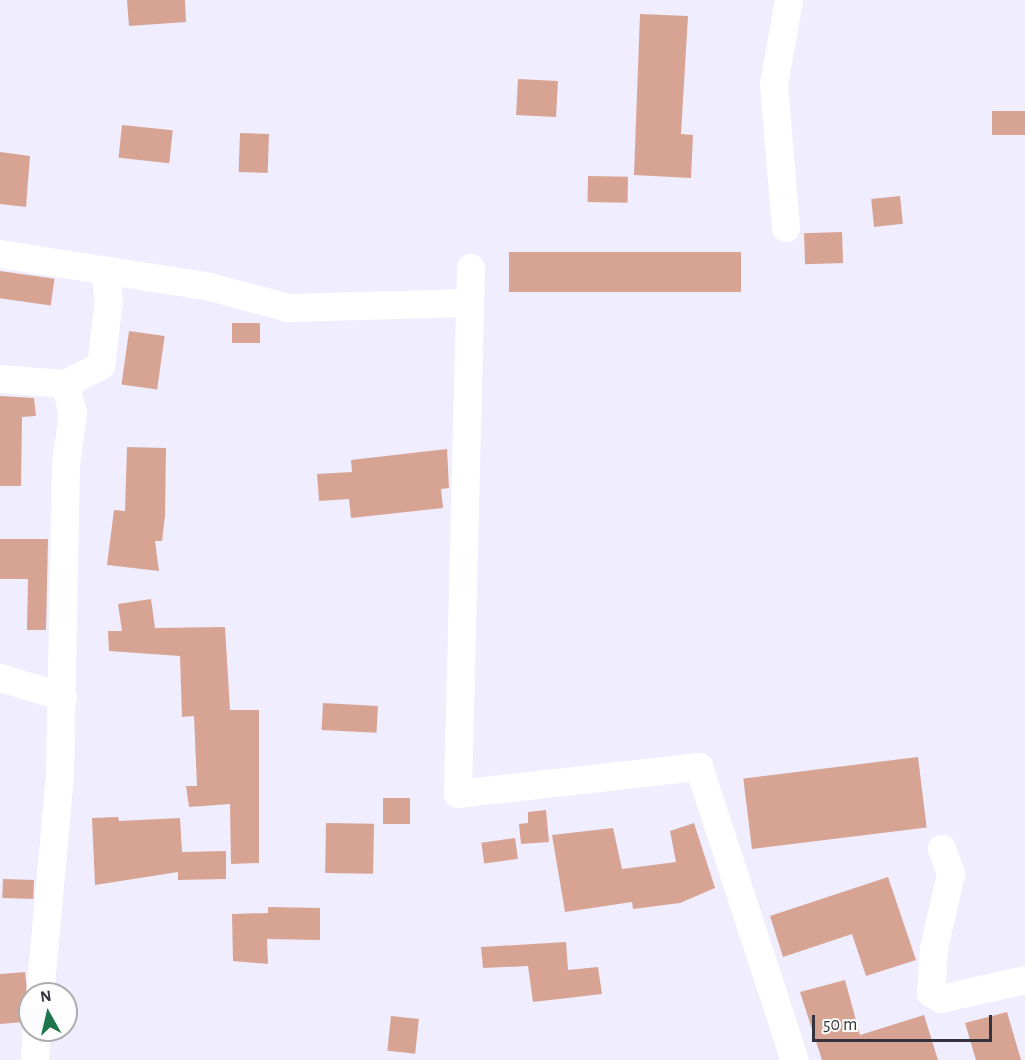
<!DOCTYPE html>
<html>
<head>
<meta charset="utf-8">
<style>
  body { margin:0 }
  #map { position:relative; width:1025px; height:1060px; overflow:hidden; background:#efedfe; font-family:"Alegreya Sans",sans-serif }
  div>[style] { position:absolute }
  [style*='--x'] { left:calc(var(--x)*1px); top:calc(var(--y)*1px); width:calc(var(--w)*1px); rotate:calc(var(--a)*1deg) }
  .building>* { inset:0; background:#d7a493; transform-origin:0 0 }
  .minor>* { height:28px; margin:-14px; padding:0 14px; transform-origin:14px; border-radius:14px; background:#fff }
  span { translate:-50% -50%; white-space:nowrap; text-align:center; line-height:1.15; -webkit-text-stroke:4.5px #fdfdfd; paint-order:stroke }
  .north { position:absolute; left:18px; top:982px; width:60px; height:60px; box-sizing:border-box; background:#fdfdfd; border:2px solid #adadb1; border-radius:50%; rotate:352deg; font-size:16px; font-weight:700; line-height:24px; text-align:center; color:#35343e }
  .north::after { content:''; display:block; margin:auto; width:21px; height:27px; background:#1d7549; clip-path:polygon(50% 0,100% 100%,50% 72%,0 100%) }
  .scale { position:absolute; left:812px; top:1015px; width:180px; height:27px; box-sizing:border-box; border:3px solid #35343e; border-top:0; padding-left:8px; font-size:18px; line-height:21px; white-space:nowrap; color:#35343e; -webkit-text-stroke:4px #fdfdfd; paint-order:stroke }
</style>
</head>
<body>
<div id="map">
  <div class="building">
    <div style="clip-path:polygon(127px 0,185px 0,186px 22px,129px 26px)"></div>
    <div style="clip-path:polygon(640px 14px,688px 16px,681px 134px,693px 135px,691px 178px,634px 175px)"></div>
    <div style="left:518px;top:79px;width:40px;height:36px;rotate:3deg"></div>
    <div style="left:1025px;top:111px;width:24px;height:33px;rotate:90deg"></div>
    <div style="left:122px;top:125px;width:51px;height:33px;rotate:6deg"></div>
    <div style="left:240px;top:133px;width:29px;height:39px;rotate:2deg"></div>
    <div style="clip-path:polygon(0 152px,30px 156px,26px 207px,0 204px)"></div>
    <div style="left:588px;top:176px;width:40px;height:26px;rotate:1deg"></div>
    <div style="left:900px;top:196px;width:28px;height:29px;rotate:84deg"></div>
    <div style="left:842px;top:232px;width:31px;height:38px;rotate:88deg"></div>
    <div style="left:509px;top:252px;width:232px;height:40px"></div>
    <div style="left:0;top:271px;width:55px;height:27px;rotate:8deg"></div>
    <div style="left:260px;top:323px;width:20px;height:28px;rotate:90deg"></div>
    <div style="left:129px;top:331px;width:36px;height:54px;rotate:8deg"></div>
    <div style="clip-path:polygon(0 396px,34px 398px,36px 416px,22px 417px,21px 486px,0 486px)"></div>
    <div style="clip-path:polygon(127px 447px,166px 448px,165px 516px,162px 541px,155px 541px,159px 571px,107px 565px,114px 510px,125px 511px)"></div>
    <div style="clip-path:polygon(447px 449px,449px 488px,441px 489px,443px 508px,351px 518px,349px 499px,319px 501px,317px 474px,352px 472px,351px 460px)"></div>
    <div style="clip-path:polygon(0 539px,48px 539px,46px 630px,27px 630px,28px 579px,0 579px)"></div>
    <div style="clip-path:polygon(151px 599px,155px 628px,225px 627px,230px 710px,259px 710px,259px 863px,231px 864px,230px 804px,189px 807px,186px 786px,197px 786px,194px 716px,182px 717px,180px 656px,109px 651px,108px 631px,122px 631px,118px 604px)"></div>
    <div style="left:323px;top:703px;width:55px;height:27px;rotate:3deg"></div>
    <div style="left:918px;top:757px;width:71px;height:176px;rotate:83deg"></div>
    <div style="left:383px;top:798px;width:27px;height:26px"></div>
    <div style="clip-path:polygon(546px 810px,549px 842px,521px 844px,519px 824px,528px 823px,528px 812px)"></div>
    <div style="clip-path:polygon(118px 817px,119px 821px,180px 818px,182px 852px,226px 851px,226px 879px,178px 880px,178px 872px,95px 885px,92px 818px)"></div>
    <div style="left:326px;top:823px;width:48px;height:50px;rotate:1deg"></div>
    <div style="clip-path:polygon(694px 823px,715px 888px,680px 903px,633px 909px,632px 902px,565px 912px,552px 835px,613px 828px,622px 869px,676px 862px,670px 831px)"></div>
    <div style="left:515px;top:838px;width:21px;height:34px;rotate:82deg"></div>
    <div style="clip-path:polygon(888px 877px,916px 960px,866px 976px,852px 934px,783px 957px,770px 916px)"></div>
    <div style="left:3px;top:879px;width:31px;height:19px;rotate:2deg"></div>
    <div style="clip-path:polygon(268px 907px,320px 908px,320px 940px,267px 939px,268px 964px,233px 961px,232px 914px,268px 913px)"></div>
    <div style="clip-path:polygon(566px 942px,568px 970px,598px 967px,602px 994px,533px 1002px,528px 966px,483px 968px,481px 947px)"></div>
    <div style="clip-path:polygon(25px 972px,30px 1015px,23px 1022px,0 1024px,0 974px)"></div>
    <div style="clip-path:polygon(845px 980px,860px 1035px,924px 1015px,938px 1060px,822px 1060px,800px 992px)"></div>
    <div style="clip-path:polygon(1007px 1012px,1021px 1060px,976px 1060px,965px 1023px)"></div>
    <div style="left:391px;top:1016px;width:28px;height:35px;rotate:6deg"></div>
  </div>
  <div class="minor">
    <div style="--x:786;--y:228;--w:144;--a:-94.8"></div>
    <div style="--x:774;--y:85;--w:86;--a:-80"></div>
    <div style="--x:0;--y:254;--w:213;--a:8.9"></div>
    <div style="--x:210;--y:287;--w:81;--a:15.1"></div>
    <div style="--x:288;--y:308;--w:182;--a:-1.6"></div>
    <div style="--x:471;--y:268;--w:526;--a:91.42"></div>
    <div style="--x:458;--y:794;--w:243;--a:-6.4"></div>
    <div style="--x:699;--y:767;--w:308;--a:71.9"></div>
    <div style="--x:0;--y:379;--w:65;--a:4.4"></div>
    <div style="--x:65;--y:384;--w:30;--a:75"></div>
    <div style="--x:73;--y:413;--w:51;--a:97.8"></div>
    <div style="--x:66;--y:464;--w:312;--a:91.1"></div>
    <div style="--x:60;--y:776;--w:219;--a:95.2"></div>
    <div style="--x:65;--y:384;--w:40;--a:-26.6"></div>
    <div style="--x:101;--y:366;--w:65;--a:-83"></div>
    <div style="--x:109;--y:301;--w:29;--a:-98"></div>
    <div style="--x:0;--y:678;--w:66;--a:16.8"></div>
    <div style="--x:942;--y:849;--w:27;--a:70"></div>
    <div style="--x:951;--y:874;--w:77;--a:102.8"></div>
    <div style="--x:934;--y:949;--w:44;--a:93.9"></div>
    <div style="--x:931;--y:993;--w:12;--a:31"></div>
    <div style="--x:941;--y:999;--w:86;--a:-12.7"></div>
    <div style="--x:35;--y:1060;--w:30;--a:-86"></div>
  </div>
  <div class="north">N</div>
  <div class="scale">50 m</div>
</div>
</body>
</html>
